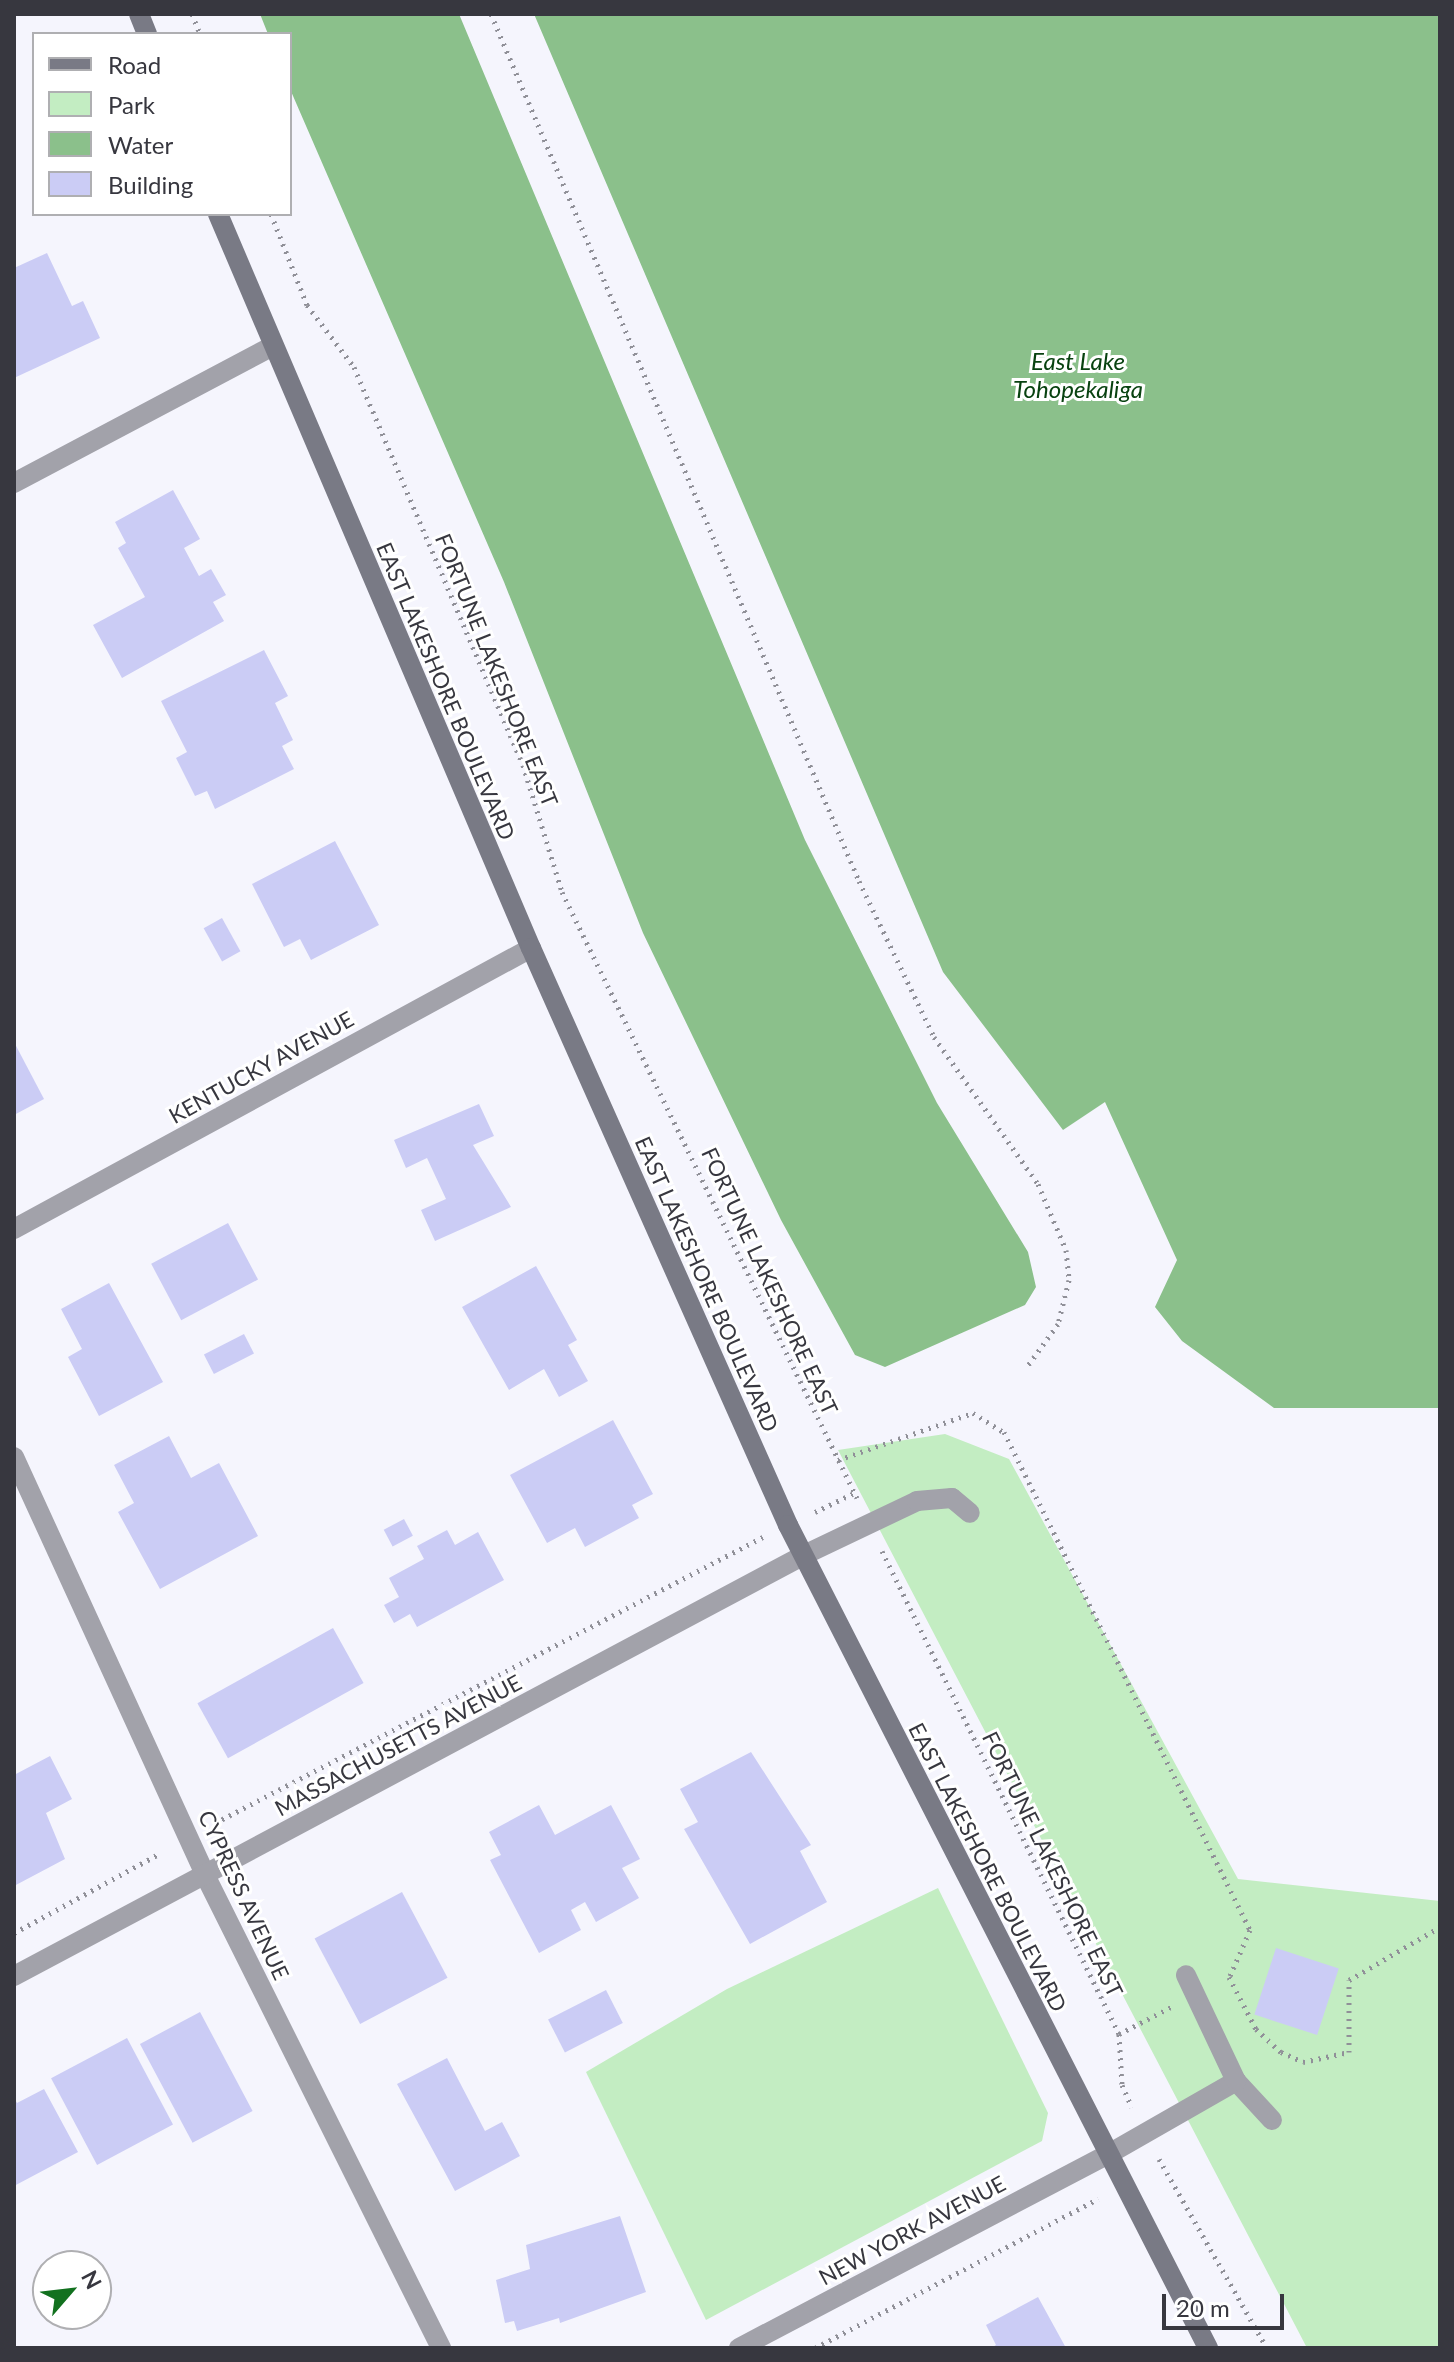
<!DOCTYPE html>
<html>
<head>
<meta charset="utf-8">
<style>
  body { margin:0 }
  #map { position:relative; width:1454px; height:2362px; overflow:hidden; background:#f5f5fd; font-family:Lato,sans-serif }
  div>[style] { position:absolute }
  [style*='--x'] { left:calc(var(--x)*1px); top:calc(var(--y)*1px); width:calc(var(--w)*1px); rotate:calc(var(--a)*1deg) }
  .green>* { inset:0; background:#c3edc2 }
  .water>* { inset:0; background:#8bc08b }
  .building>* { inset:0; background:#cbccf5; transform-origin:0 0 }
  .path>* { height:5px; margin-top:-2.5px; transform-origin:0; background:repeating-linear-gradient(90deg,#909098 0 2px,transparent 0 8px) }
  .lane>* { height:20px; margin:-10px; padding:0 10px; transform-origin:10px; border-radius:10px; background:#a2a2aa }
  .street>* { height:20px; margin:-10px; padding:0 10px; transform-origin:10px; border-radius:10px; background:#a2a2aa }
  .secondary>* { height:20px; margin:-10px; padding:0 10px; transform-origin:10px; border-radius:10px; background:#797a85 }
  span { translate:-50% -50%; white-space:nowrap; text-align:center; line-height:1.15; -webkit-text-stroke:6px #fff; paint-order:stroke }
  .street-label { font-size:22px; color:#37373f }
  .water-label { font-size:24px; color:#084210; font-style:italic }
  .frame { position:absolute; inset:0; border:16px solid #37373f; pointer-events:none }
  .legend { position:absolute; left:32px; top:32px; width:260px; height:184px; box-sizing:border-box; background:#fff; border:2px solid #afafb2; margin:0; padding:10px 14px; list-style:none; font-size:24px; color:#37373f }
  .legend li { display:flex; align-items:center; gap:16px; height:40px }
  .legend b { width:40px; border:2px solid #afafb2 }
  .north { position:absolute; left:32px; top:2250px; width:80px; height:80px; box-sizing:border-box; background:#fff; border:2px solid #afafb2; border-radius:50%; rotate:62deg; font-size:22px; font-weight:700; line-height:32px; text-align:center; color:#37373f }
  .north::after { content:''; display:block; margin:auto; width:28px; height:36px; background:#12711f; clip-path:polygon(50% 0,100% 100%,50% 72%,0 100%) }
  .scale { position:absolute; left:1162px; top:2294px; width:122px; height:36px; box-sizing:border-box; border:4px solid #37373f; border-top:0; padding-left:10px; font-size:24px; line-height:28px; white-space:nowrap; color:#37373f; -webkit-text-stroke:6px #fff; paint-order:stroke }
</style>
</head>
<body>
<div id="map">
  <div class="green">
    <div style="clip-path:polygon(945px 1434px,1009px 1459px,1238px 1879px,1440px 1901px,1440px 2348px,1307px 2348px,838px 1450px)"></div>
    <div style="clip-path:polygon(938px 1888px,1048px 2113px,1042px 2141px,706px 2320px,586px 2072px,727px 1989px)"></div>
  </div>
  <div class="water">
    <div style="clip-path:polygon(260px 14px,459px 14px,805px 840px,937px 1103px,1028px 1252px,1036px 1287px,1025px 1305px,885px 1367px,855px 1355px,781px 1220px,643px 933px,504px 582px,290px 89px,290px 34px,268px 34px)"></div>
    <div style="clip-path:polygon(534px 14px,1440px 14px,1440px 1408px,1274px 1408px,1182px 1341px,1155px 1307px,1177px 1260px,1105px 1102px,1063px 1130px,943px 972px)"></div>
  </div>
  <div class="building">
    <div style="clip-path:polygon(47px 253px,72px 306px,83px 301px,100px 338px,14px 378px,14px 268px)"></div>
    <div style="clip-path:polygon(173px 490px,200px 539px,184px 548px,199px 576px,211px 569px,226px 595px,213px 602px,224px 621px,122px 678px,93px 625px,145px 597px,118px 548px,126px 543px,115px 522px)"></div>
    <div style="clip-path:polygon(264px 650px,288px 696px,275px 703px,293px 740px,282px 746px,294px 769px,215px 809px,207px 791px,195px 796px,176px 758px,187px 752px,161px 701px)"></div>
    <div style="clip-path:polygon(335px 841px,379px 925px,311px 960px,300px 939px,284px 947px,252px 884px)"></div>
    <div style="left:222px;top:918px;width:38px;height:21px;rotate:61deg"></div>
    <div style="clip-path:polygon(14px 1042px,44px 1099px,14px 1115px)"></div>
    <div style="clip-path:polygon(479px 1104px,494px 1136px,473px 1145px,511px 1207px,435px 1241px,421px 1210px,446px 1199px,427px 1158px,406px 1168px,394px 1140px)"></div>
    <div style="left:228px;top:1223px;width:64px;height:87px;rotate:62deg"></div>
    <div style="clip-path:polygon(536px 1266px,577px 1340px,568px 1345px,588px 1381px,559px 1397px,544px 1369px,509px 1390px,462px 1307px)"></div>
    <div style="clip-path:polygon(109px 1283px,163px 1382px,99px 1416px,68px 1357px,82px 1349px,61px 1309px)"></div>
    <div style="left:244px;top:1334px;width:22px;height:45px;rotate:63deg"></div>
    <div style="clip-path:polygon(613px 1420px,653px 1494px,632px 1505px,639px 1518px,585px 1547px,575px 1528px,547px 1543px,510px 1475px)"></div>
    <div style="clip-path:polygon(169px 1436px,191px 1478px,219px 1463px,258px 1536px,160px 1589px,118px 1512px,134px 1503px,114px 1465px)"></div>
    <div style="left:404px;top:1519px;width:19px;height:23px;rotate:62deg"></div>
    <div style="clip-path:polygon(447px 1530px,455px 1545px,478px 1532px,504px 1580px,417px 1627px,410px 1614px,394px 1623px,384px 1605px,399px 1597px,389px 1578px,424px 1559px,417px 1546px)"></div>
    <div style="left:333px;top:1628px;width:63px;height:155px;rotate:61deg"></div>
    <div style="clip-path:polygon(751px 1752px,811px 1845px,800px 1851px,827px 1902px,750px 1944px,684px 1829px,698px 1822px,680px 1789px)"></div>
    <div style="clip-path:polygon(50px 1756px,72px 1799px,46px 1813px,65px 1859px,14px 1886px,14px 1775px)"></div>
    <div style="clip-path:polygon(539px 1805px,555px 1835px,611px 1805px,640px 1859px,622px 1868px,639px 1898px,596px 1922px,585px 1902px,571px 1910px,581px 1930px,539px 1953px,490px 1860px,501px 1855px,489px 1832px)"></div>
    <div style="left:402px;top:1892px;width:97px;height:99px;rotate:62deg"></div>
    <div style="left:1276px;top:1948px;width:66px;height:70px;rotate:18deg"></div>
    <div style="left:606px;top:1990px;width:37px;height:65px;rotate:63deg"></div>
    <div style="left:200px;top:2012px;width:112px;height:68px;rotate:62deg"></div>
    <div style="left:127px;top:2038px;width:98px;height:86px;rotate:62deg"></div>
    <div style="clip-path:polygon(447px 2058px,485px 2131px,502px 2122px,520px 2156px,455px 2191px,397px 2084px)"></div>
    <div style="clip-path:polygon(44px 2089px,78px 2152px,14px 2186px,14px 2098px,17px 2103px)"></div>
    <div style="clip-path:polygon(620px 2216px,646px 2292px,560px 2323px,559px 2318px,517px 2331px,514px 2321px,505px 2323px,496px 2280px,530px 2269px,526px 2245px)"></div>
    <div style="clip-path:polygon(1038px 2297px,1066px 2348px,991px 2348px,996px 2345px,986px 2325px)"></div>
  </div>
  <div class="path">
    <div style="--x:192;--y:14;--w:22;--a:68"></div>
    <div style="--x:491;--y:14;--w:942;--a:67"></div>
    <div style="--x:859;--y:881;--w:173;--a:64.3"></div>
    <div style="--x:934;--y:1037;--w:180;--a:54.7"></div>
    <div style="--x:1038;--y:1184;--w:72;--a:67"></div>
    <div style="--x:1066;--y:1250;--w:30;--a:84"></div>
    <div style="--x:1069;--y:1280;--w:45;--a:104"></div>
    <div style="--x:1058;--y:1324;--w:54;--a:126"></div>
    <div style="--x:271;--y:214;--w:98;--a:68.4"></div>
    <div style="--x:307;--y:305;--w:78;--a:52.8"></div>
    <div style="--x:354;--y:367;--w:432;--a:67"></div>
    <div style="--x:523;--y:765;--w:133;--a:72.9"></div>
    <div style="--x:562;--y:892;--w:674;--a:64.04"></div>
    <div style="--x:838;--y:1460;--w:143;--a:-19.2"></div>
    <div style="--x:973;--y:1413;--w:36;--a:32"></div>
    <div style="--x:1004;--y:1432;--w:555;--a:63.71"></div>
    <div style="--x:1250;--y:1930;--w:50;--a:113.5"></div>
    <div style="--x:815;--y:1512;--w:43;--a:-26"></div>
    <div style="--x:882;--y:1551;--w:538;--a:63.86"></div>
    <div style="--x:1119;--y:2034;--w:51;--a:86.6"></div>
    <div style="--x:1122;--y:2085;--w:24;--a:66"></div>
    <div style="--x:215;--y:1823;--w:618;--a:-27.56"></div>
    <div style="--x:14;--y:1933;--w:167;--a:-28.6"></div>
    <div style="--x:1229;--y:1977;--w:59;--a:62.6"></div>
    <div style="--x:1256;--y:2029;--w:34;--a:43"></div>
    <div style="--x:1281;--y:2052;--w:24;--a:24"></div>
    <div style="--x:1303;--y:2062;--w:47;--a:-12.3"></div>
    <div style="--x:1349;--y:2052;--w:72;--a:-90"></div>
    <div style="--x:1349;--y:1980;--w:105;--a:-30.2"></div>
    <div style="--x:1119;--y:2034;--w:59;--a:-27.4"></div>
    <div style="--x:1159;--y:2159;--w:218;--a:60.3"></div>
    <div style="--x:815;--y:2348;--w:320;--a:-27.8"></div>
  </div>
  <div class="lane">
    <div style="--x:804;--y:1555;--w:125;--a:-25.5"></div>
    <div style="--x:917;--y:1501;--w:35;--a:-5"></div>
    <div style="--x:952;--y:1498;--w:23;--a:40"></div>
    <div style="--x:1236;--y:2081;--w:53;--a:47.3"></div>
    <div style="--x:1107;--y:2155;--w:149;--a:-29.8"></div>
    <div style="--x:1236;--y:2081;--w:117;--a:-115.3"></div>
  </div>
  <div class="street">
    <div style="--x:14;--y:483;--w:291;--a:-27.9"></div>
    <div style="--x:14;--y:1229;--w:588;--a:-28.52"></div>
    <div style="--x:14;--y:1457;--w:460;--a:65.4"></div>
    <div style="--x:205;--y:1875;--w:529;--a:63.48"></div>
    <div style="--x:14;--y:1976;--w:895;--a:-28.05"></div>
    <div style="--x:739;--y:2348;--w:416;--a:-27.7"></div>
  </div>
  <div class="secondary">
    <div style="--x:139;--y:14;--w:22;--a:68"></div>
    <div style="--x:218;--y:214;--w:798;--a:66.91"></div>
    <div style="--x:531;--y:948;--w:632;--a:65.99"></div>
    <div style="--x:788;--y:1525;--w:924;--a:62.96"></div>
  </div>
  <div class="street-label">
    <span style="left:497px;top:670px;rotate:68deg">FORTUNE LAKESHORE EAST</span>
    <span style="left:446px;top:691px;rotate:67deg">EAST LAKESHORE BOULEVARD</span>
    <span style="left:261px;top:1067px;rotate:-29deg">KENTUCKY AVENUE</span>
    <span style="left:770px;top:1281px;rotate:65deg">FORTUNE LAKESHORE EAST</span>
    <span style="left:707px;top:1284px;rotate:66deg">EAST LAKESHORE BOULEVARD</span>
    <span style="left:398px;top:1745px;rotate:-28deg">MASSACHUSETTS AVENUE</span>
    <span style="left:1053px;top:1864px;rotate:64deg">FORTUNE LAKESHORE EAST</span>
    <span style="left:988px;top:1867px;rotate:63deg">EAST LAKESHORE BOULEVARD</span>
    <span style="left:244px;top:1895px;rotate:65deg">CYPRESS AVENUE</span>
    <span style="left:912px;top:2230px;rotate:-28deg">NEW YORK AVENUE</span>
  </div>
  <div class="water-label">
    <span style="left:1078px;top:375px">East Lake<br>Tohopekaliga</span>
  </div>
  <div class="frame"></div>
  <ul class="legend">
  <li><b style="height:10px;background:#797a85"></b>Road</li>
  <li><b style="height:22px;background:#c3edc2"></b>Park</li>
  <li><b style="height:22px;background:#8bc08b"></b>Water</li>
  <li><b style="height:22px;background:#cbccf5"></b>Building</li>
  </ul>
  <div class="north">N</div>
  <div class="scale">20 m</div>
</div>
</body>
</html>
